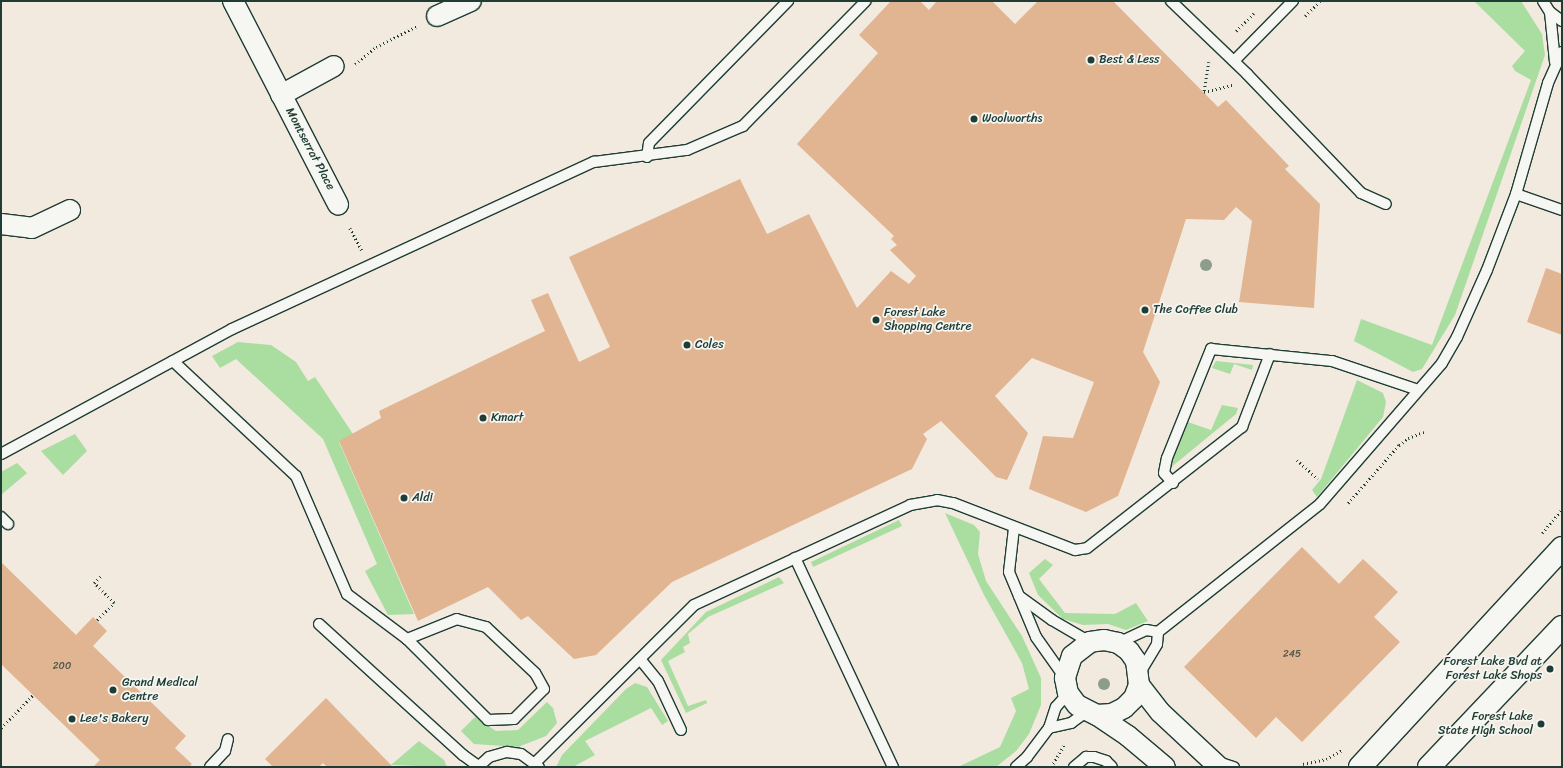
<!DOCTYPE html>
<html>
<head>
<meta charset="utf-8">
<style>
  body { margin:0 }
  #map { position:relative; width:1563px; height:768px; overflow:hidden; background:#f2e9df; font-family:Sriracha,sans-serif }
  div>[style] { position:absolute }
  [style*='--x'] { left:calc(var(--x)*1px); top:calc(var(--y)*1px); width:calc(var(--w)*1px); rotate:calc(var(--a)*1deg) }
  .green>* { inset:0; background:#aadea0 }
  .building>* { inset:0; background:#e2b592 }
  .path>* { height:2.5px; margin-top:-1.25px; transform-origin:0; background:repeating-linear-gradient(90deg,#1f3d34 0 1px,transparent 0 4px) }
  .roads { filter:drop-shadow(1px 0 #1f3d34) drop-shadow(-1px 0 #1f3d34) drop-shadow(0 1px #1f3d34) drop-shadow(0 -1px #1f3d34) }
  .lane>* { height:10px; margin:-5px; padding:0 5px; transform-origin:5px; border-radius:5px; background:#f6f6f2 }
  .street>* { height:20px; margin:-10px; padding:0 10px; transform-origin:10px; border-radius:10px; background:#f6f6f2 }
  .secondary>* { height:22px; margin:-11px; padding:0 11px; transform-origin:11px; border-radius:11px; background:#f6f6f2 }
  .trees>* { width:12px; height:12px; margin:-6px; border-radius:50%; background:#8d9c8d }
  .dots>* { width:11px; height:11px; translate:-50% -50%; box-sizing:border-box; border:2px solid #f6f6f2; border-radius:50% }
  span { translate:-50% -50%; white-space:nowrap; text-align:center; line-height:1.15; -webkit-text-stroke:3.5px #f6f6f2; paint-order:stroke }
  .number-label { font-size:10px; color:#505b4c }
  .number-label span { -webkit-text-stroke-width:0 }
  .poi-label { font-size:12px; color:#1f3d34 }
  .left { translate:0 -50%; text-align:left }
  .right { translate:-100% -50%; text-align:right }
  .street-label { font-size:12px; color:#1f3d34 }
  .frame { position:absolute; inset:0; border:2px solid #1f3d34; pointer-events:none }
</style>
</head>
<body>
<div id="map">
  <div class="green">
    <div style="clip-path:polygon(1474px 1px,1521px 1px,1542px 34px,1545px 55px,1455px 315px,1422px 369px,1413px 372px,1354px 341px,1361px 319px,1432px 345px,1531px 80px,1515px 71px,1512px 66px,1525px 51px)"></div>
    <div style="clip-path:polygon(238px 342px,271px 345px,296px 362px,308px 381px,315px 377px,353px 434px,339px 442px,414px 614px,388px 615px,365px 571px,377px 564px,323px 439px,236px 359px,220px 368px,212px 356px)"></div>
    <div style="clip-path:polygon(1216px 361px,1253px 365px,1252px 370px,1234px 364px,1230px 374px,1212px 368px)"></div>
    <div style="clip-path:polygon(1357px 380px,1383px 393px,1386px 402px,1383px 417px,1317px 497px,1312px 490px,1321px 479px)"></div>
    <div style="clip-path:polygon(1222px 405px,1238px 408px,1236px 414px,1164px 473px,1182px 420px,1211px 430px)"></div>
    <div style="clip-path:polygon(75px 434px,87px 451px,63px 475px,41px 451px)"></div>
    <div style="clip-path:polygon(17px 463px,27px 473px,1px 495px,1px 472px)"></div>
    <div style="clip-path:polygon(945px 513px,974px 525px,980px 532px,978px 554px,986px 581px,1022px 636px,1041px 678px,1041px 705px,1029px 734px,1016px 751px,996px 767px,958px 767px,1000px 747px,1016px 711px,1011px 698px,1029px 689px,1022px 663px,984px 595px)"></div>
    <div style="clip-path:polygon(899px 520px,902px 526px,813px 567px,811px 562px)"></div>
    <div style="clip-path:polygon(1045px 559px,1053px 565px,1039px 579px,1065px 613px,1115px 614px,1136px 603px,1148px 621px,1126px 630px,1108px 624px,1083px 625px,1063px 619px,1038px 595px,1029px 573px)"></div>
    <div style="clip-path:polygon(779px 577px,784px 583px,708px 617px,688px 634px,690px 643px,683px 647px,685px 652px,668px 661px,688px 706px,706px 700px,707px 703px,686px 713px,661px 660px,706px 612px)"></div>
    <div style="clip-path:polygon(635px 683px,647px 687px,668px 721px,662px 725px,651px 708px,585px 741px,595px 755px,573px 767px,556px 767px,562px 755px,626px 689px)"></div>
    <div style="clip-path:polygon(547px 702px,553px 708px,557px 723px,546px 736px,518px 747px,474px 744px,461px 731px,475px 717px,496px 731px,518px 730px)"></div>
    <div style="clip-path:polygon(419px 741px,444px 760px,447px 767px,391px 765px)"></div>
  </div>
  <div class="building">
    <div style="clip-path:polygon(891px 1px,920px 1px,929px 10px,937px 1px,992px 1px,1015px 24px,1038px 1px,1113px 1px,1218px 107px,1226px 100px,1289px 166px,1285px 169px,1320px 204px,1314px 308px,1239px 302px,1252px 221px,1236px 207px,1224px 220px,1186px 219px,1143px 352px,1160px 382px,1118px 496px,1086px 512px,1029px 489px,1043px 436px,1073px 438px,1094px 382px,1032px 358px,995px 396px,1028px 433px,1007px 480px,996px 477px,941px 421px,923px 434px,927px 439px,912px 469px,672px 582px,596px 655px,574px 659px,528px 616px,521px 620px,488px 587px,418px 621px,339px 441px,381px 418px,379px 411px,545px 331px,531px 300px,548px 293px,579px 362px,610px 347px,569px 257px,740px 179px,767px 234px,809px 214px,857px 308px,891px 271px,909px 284px,916px 276px,890px 250px,897px 245px,891px 239px,894px 236px,797px 144px,878px 53px,859px 35px)"></div>
    <div style="clip-path:polygon(1546px 268px,1562px 274px,1562px 335px,1527px 322px)"></div>
    <div style="clip-path:polygon(1302px 547px,1339px 584px,1363px 559px,1398px 592px,1374px 617px,1400px 642px,1302px 742px,1276px 717px,1256px 738px,1184px 667px)"></div>
    <div style="clip-path:polygon(1px 562px,76px 635px,93px 617px,107px 631px,93px 646px,186px 736px,175px 748px,192px 764px,189px 767px,93px 767px,100px 760px,1px 664px)"></div>
    <div style="clip-path:polygon(326px 698px,391px 765px,393px 767px,327px 767px,323px 763px,319px 767px,273px 767px,265px 759px)"></div>
  </div>
  <div class="path">
    <div style="--x:1305;--y:16;--w:21;--a:-45"></div>
    <div style="--x:1236;--y:31;--w:25;--a:-45"></div>
    <div style="--x:1209;--y:62;--w:30;--a:99"></div>
    <div style="--x:1204;--y:92;--w:30;--a:-14"></div>
    <div style="--x:355;--y:64;--w:27;--a:-39"></div>
    <div style="--x:376;--y:47;--w:46;--a:-27.1"></div>
    <div style="--x:350;--y:228;--w:26;--a:62"></div>
    <div style="--x:1297;--y:460;--w:28;--a:42"></div>
    <div style="--x:1348;--y:503;--w:77;--a:-48.7"></div>
    <div style="--x:1399;--y:445;--w:11;--a:-38"></div>
    <div style="--x:1408;--y:438;--w:17;--a:-21"></div>
    <div style="--x:1542;--y:533;--w:31;--a:-50"></div>
    <div style="--x:97;--y:620;--w:24;--a:-45"></div>
    <div style="--x:114;--y:603;--w:28;--a:-135"></div>
    <div style="--x:94;--y:583;--w:10;--a:-45"></div>
    <div style="--x:1;--y:728;--w:46;--a:-45.9"></div>
    <div style="--x:1051;--y:767;--w:27;--a:-59"></div>
    <div style="--x:1302;--y:767;--w:3;--a:-72"></div>
    <div style="--x:1303;--y:764;--w:24;--a:-12"></div>
    <div style="--x:1326;--y:759;--w:18;--a:-29"></div>
  </div>
  <div class="roads">
    <div class="lane">
      <div style="--x:1171;--y:1;--w:105;--a:43.8"></div>
      <div style="--x:1247;--y:74;--w:165;--a:46.2"></div>
      <div style="--x:1361;--y:193;--w:27;--a:24"></div>
      <div style="--x:1543;--y:1;--w:13;--a:58"></div>
      <div style="--x:1550;--y:12;--w:15;--a:37"></div>
      <div style="--x:1550;--y:12;--w:50;--a:84.3"></div>
      <div style="--x:1234;--y:61;--w:84;--a:-45.5"></div>
      <div style="--x:647;--y:157;--w:14;--a:-82"></div>
      <div style="--x:649;--y:143;--w:199;--a:-45.6"></div>
      <div style="--x:1516;--y:194;--w:49;--a:19.2"></div>
      <div style="--x:173;--y:361;--w:168;--a:43.1"></div>
      <div style="--x:296;--y:476;--w:129;--a:66.6"></div>
      <div style="--x:347;--y:594;--w:75;--a:36.9"></div>
      <div style="--x:407;--y:639;--w:115;--a:45"></div>
      <div style="--x:488;--y:720;--w:26;--a:-2"></div>
      <div style="--x:514;--y:719;--w:42;--a:-45"></div>
      <div style="--x:544;--y:689;--w:18;--a:-119"></div>
      <div style="--x:535;--y:673;--w:67;--a:-136.8"></div>
      <div style="--x:486;--y:627;--w:30;--a:-165"></div>
      <div style="--x:457;--y:619;--w:54;--a:158.2"></div>
      <div style="--x:1;--y:454;--w:263;--a:-28.4"></div>
      <div style="--x:232;--y:329;--w:399;--a:-24.8"></div>
      <div style="--x:594;--y:162;--w:94;--a:-7.4"></div>
      <div style="--x:687;--y:150;--w:61;--a:-23.2"></div>
      <div style="--x:743;--y:126;--w:175;--a:-45.5"></div>
      <div style="--x:1173;--y:483;--w:13;--a:-132"></div>
      <div style="--x:1164;--y:473;--w:15;--a:-79"></div>
      <div style="--x:1167;--y:458;--w:118;--a:-68"></div>
      <div style="--x:1211;--y:349;--w:122;--a:5.7"></div>
      <div style="--x:1332;--y:361;--w:91;--a:18.6"></div>
      <div style="--x:1;--y:517;--w:10;--a:45"></div>
      <div style="--x:1014;--y:528;--w:44;--a:96.5"></div>
      <div style="--x:1009;--y:572;--w:70;--a:67.4"></div>
      <div style="--x:1036;--y:637;--w:50;--a:54.7"></div>
      <div style="--x:795;--y:558;--w:231;--a:64.9"></div>
      <div style="--x:1019;--y:596;--w:41;--a:36"></div>
      <div style="--x:1052;--y:620;--w:44;--a:30.1"></div>
      <div style="--x:319;--y:624;--w:195;--a:42.3"></div>
      <div style="--x:463;--y:755;--w:19;--a:36"></div>
      <div style="--x:1118;--y:643;--w:31;--a:-25"></div>
      <div style="--x:1146;--y:630;--w:12;--a:9"></div>
      <div style="--x:640;--y:659;--w:28;--a:51"></div>
      <div style="--x:658;--y:681;--w:54;--a:64.9"></div>
      <div style="--x:1141;--y:671;--w:31;--a:-59"></div>
      <div style="--x:1157;--y:644;--w:12;--a:-85"></div>
      <div style="--x:1158;--y:632;--w:206;--a:-38.3"></div>
      <div style="--x:1320;--y:504;--w:186;--a:-49.1"></div>
      <div style="--x:1442;--y:363;--w:30;--a:-60"></div>
      <div style="--x:1457;--y:337;--w:73;--a:-65.9"></div>
      <div style="--x:1487;--y:270;--w:81;--a:-69.1"></div>
      <div style="--x:1516;--y:194;--w:116;--a:-73.9"></div>
      <div style="--x:1548;--y:83;--w:34;--a:-66"></div>
      <div style="--x:1049;--y:728;--w:23;--a:-13"></div>
      <div style="--x:1071;--y:723;--w:19;--a:-36"></div>
      <div style="--x:1215;--y:761;--w:20;--a:18"></div>
      <div style="--x:535;--y:763;--w:224;--a:-44.8"></div>
      <div style="--x:694;--y:605;--w:238;--a:-24.8"></div>
      <div style="--x:910;--y:505;--w:27;--a:-10"></div>
      <div style="--x:937;--y:500;--w:16;--a:11"></div>
      <div style="--x:953;--y:503;--w:131;--a:21.1"></div>
      <div style="--x:1075;--y:550;--w:12;--a:-9"></div>
      <div style="--x:1087;--y:548;--w:197;--a:-38"></div>
      <div style="--x:1242;--y:427;--w:78;--a:-69"></div>
      <div style="--x:210;--y:767;--w:22;--a:-47"></div>
      <div style="--x:225;--y:751;--w:12;--a:-76"></div>
      <div style="--x:478;--y:767;--w:15;--a:-42"></div>
      <div style="--x:489;--y:757;--w:19;--a:-16"></div>
      <div style="--x:507;--y:752;--w:14;--a:8"></div>
      <div style="--x:521;--y:754;--w:22;--a:36"></div>
      <div style="--x:1016;--y:767;--w:15;--a:-42"></div>
      <div style="--x:1027;--y:757;--w:36;--a:-53"></div>
      <div style="--x:1049;--y:728;--w:22;--a:-72"></div>
      <div style="--x:1056;--y:707;--w:18;--a:-49"></div>
      <div style="--x:1074;--y:767;--w:16;--a:-40"></div>
      <div style="--x:1086;--y:757;--w:8;--a:0"></div>
      <div style="--x:1094;--y:757;--w:13;--a:18"></div>
      <div style="--x:1106;--y:761;--w:8;--a:45"></div>
    </div>
    <div class="street">
      <div style="--x:233;--y:1;--w:229;--a:62.7"></div>
      <div style="--x:437;--y:16;--w:37;--a:-24"></div>
      <div style="--x:281;--y:95;--w:60;--a:-28.7"></div>
      <div style="--x:1;--y:224;--w:31;--a:7"></div>
      <div style="--x:32;--y:228;--w:42;--a:-25.3"></div>
      <div style="--x:1139;--y:685;--w:34;--a:52"></div>
      <div style="--x:1160;--y:712;--w:81;--a:43"></div>
      <div style="--x:1097;--y:715;--w:15;--a:-4"></div>
      <div style="--x:1112;--y:714;--w:13;--a:-27"></div>
      <div style="--x:1124;--y:708;--w:14;--a:-45"></div>
      <div style="--x:1134;--y:698;--w:14;--a:-69"></div>
      <div style="--x:1139;--y:685;--w:24;--a:-97"></div>
      <div style="--x:1136;--y:661;--w:12;--a:-125"></div>
      <div style="--x:1129;--y:651;--w:14;--a:-144"></div>
      <div style="--x:1118;--y:643;--w:14;--a:-168"></div>
      <div style="--x:1104;--y:640;--w:14;--a:172"></div>
      <div style="--x:1090;--y:642;--w:23;--a:142"></div>
      <div style="--x:1072;--y:656;--w:23;--a:108"></div>
      <div style="--x:1065;--y:678;--w:15;--a:79"></div>
      <div style="--x:1068;--y:693;--w:15;--a:53"></div>
      <div style="--x:1077;--y:705;--w:22;--a:27"></div>
      <div style="--x:1097;--y:715;--w:37;--a:34"></div>
      <div style="--x:1128;--y:736;--w:48;--a:40"></div>
    </div>
    <div class="secondary">
      <div style="--x:1360;--y:767;--w:298;--a:-47.3"></div>
      <div style="--x:1429;--y:767;--w:193;--a:-46.5"></div>
    </div>
  </div>
  <div class="trees">
    <div style="left:1206px;top:265px"></div>
    <div style="left:1104px;top:684px"></div>
  </div>
  <div class="dots">
    <div style="left:1091px;top:60px;background:#1f3d34"></div>
    <div style="left:974px;top:119px;background:#1f3d34"></div>
    <div style="left:1145px;top:310px;background:#1f3d34"></div>
    <div style="left:876px;top:320px;background:#1f3d34"></div>
    <div style="left:687px;top:345px;background:#1f3d34"></div>
    <div style="left:483px;top:418px;background:#1f3d34"></div>
    <div style="left:404px;top:498px;background:#1f3d34"></div>
    <div style="left:1550px;top:669px;background:#1f3d34"></div>
    <div style="left:113px;top:690px;background:#1f3d34"></div>
    <div style="left:72px;top:719px;background:#1f3d34"></div>
    <div style="left:1541px;top:724px;background:#1f3d34"></div>
  </div>
  <div class="number-label">
    <span style="left:1292px;top:655px">245</span>
    <span style="left:62px;top:667px">200</span>
  </div>
  <div class="poi-label">
    <span class="left" style="left:1099px;top:60px">Best &amp; Less</span>
    <span class="left" style="left:982px;top:119px">Woolworths</span>
    <span class="left" style="left:1153px;top:310px">The Coffee Club</span>
    <span class="left" style="left:884px;top:320px">Forest Lake<br>Shopping Centre</span>
    <span class="left" style="left:695px;top:345px">Coles</span>
    <span class="left" style="left:491px;top:418px">Kmart</span>
    <span class="left" style="left:412px;top:498px">Aldi</span>
    <span class="right" style="left:1542px;top:669px">Forest Lake Bvd at<br>Forest Lake Shops</span>
    <span class="left" style="left:122px;top:690px">Grand Medical<br>Centre</span>
    <span class="right" style="left:1533px;top:724px">Forest Lake<br>State High School</span>
    <span class="left" style="left:80px;top:719px">Lee's Bakery</span>
  </div>
  <div class="street-label">
    <span style="left:310px;top:149px;rotate:62deg">Montserrat Place</span>
  </div>
  <div class="frame"></div>
</div>
</body>
</html>
